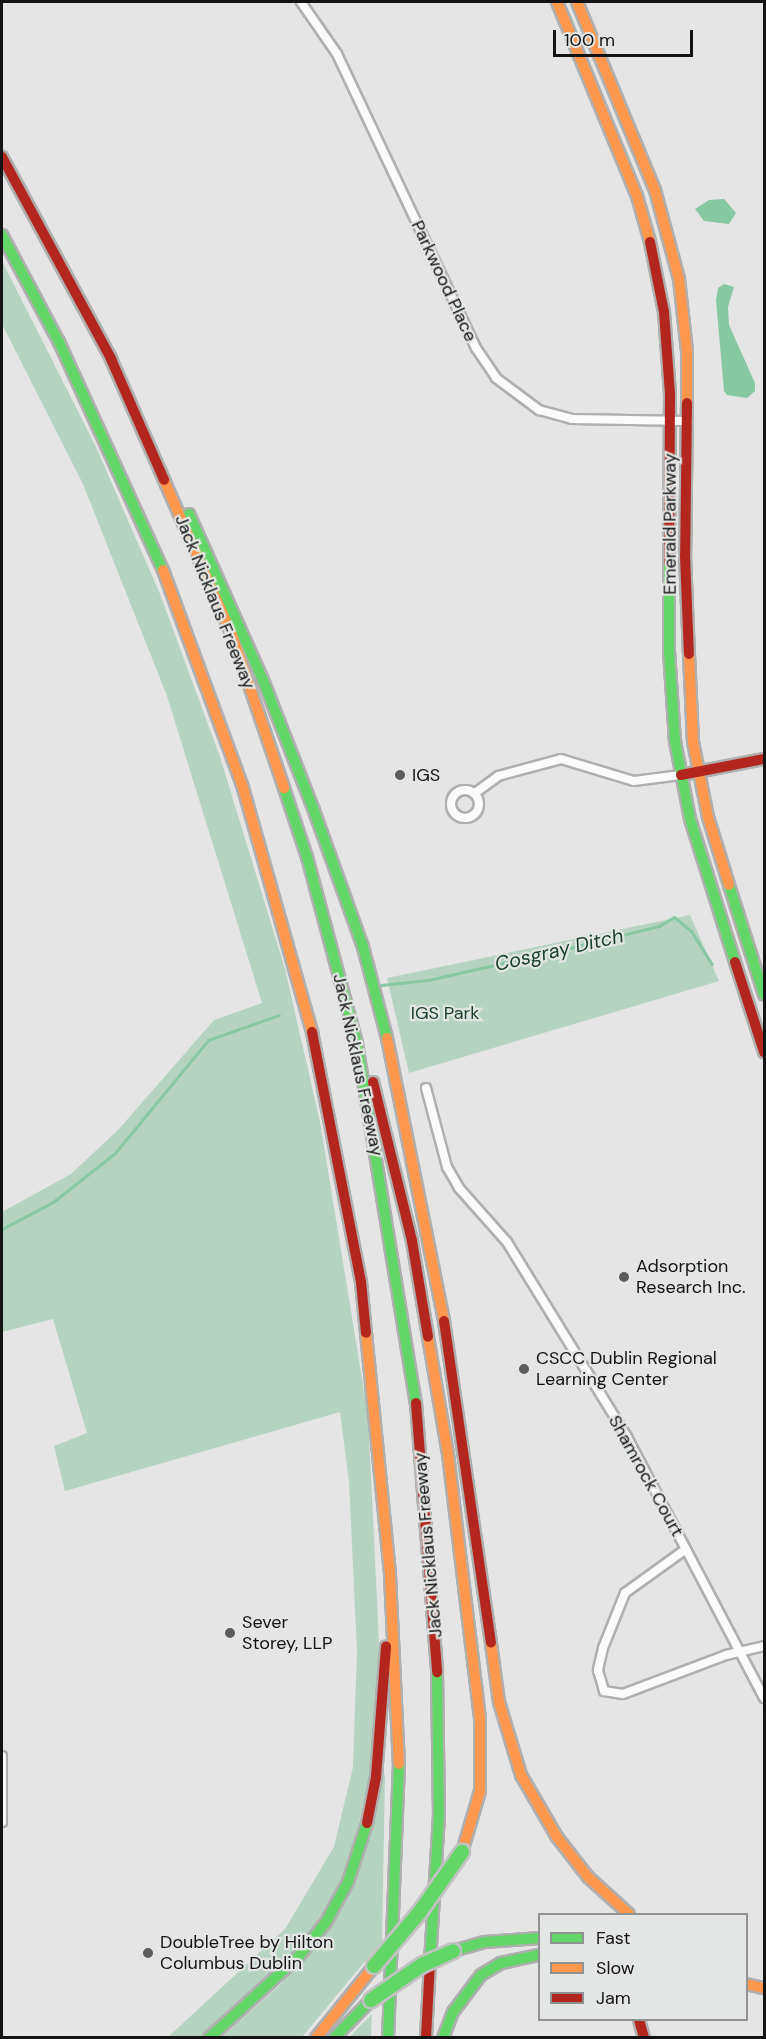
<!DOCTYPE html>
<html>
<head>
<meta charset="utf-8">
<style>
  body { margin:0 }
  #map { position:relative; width:766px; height:2039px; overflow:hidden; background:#e4e5e4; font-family:"DM Sans",sans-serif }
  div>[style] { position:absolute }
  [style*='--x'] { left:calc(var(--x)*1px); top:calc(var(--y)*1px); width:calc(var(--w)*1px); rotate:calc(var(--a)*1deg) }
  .green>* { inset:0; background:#b5d3c0 }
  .water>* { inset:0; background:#86c8a2 }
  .stream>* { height:3px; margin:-1.5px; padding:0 1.5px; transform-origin:1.5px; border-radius:1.5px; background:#86c8a2 }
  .roads { filter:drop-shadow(2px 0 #aeafae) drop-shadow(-2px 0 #aeafae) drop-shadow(0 2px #aeafae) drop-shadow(0 -2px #aeafae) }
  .street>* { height:8px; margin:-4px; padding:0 4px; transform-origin:4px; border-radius:4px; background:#fbfbfb }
  .street>.ring { margin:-4px; padding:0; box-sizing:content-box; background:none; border:8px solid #fbfbfb; border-radius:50% }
  .fast>* { height:10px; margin:-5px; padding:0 5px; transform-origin:5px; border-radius:5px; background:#63d668 }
  .slow>* { height:10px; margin:-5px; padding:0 5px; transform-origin:5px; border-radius:5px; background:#ff974d }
  .jam>* { height:10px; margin:-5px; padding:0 5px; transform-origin:5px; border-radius:5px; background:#b3261e }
  .bridges { filter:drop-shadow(2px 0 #c2c2c2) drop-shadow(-2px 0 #c2c2c2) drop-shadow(0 2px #c2c2c2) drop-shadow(0 -2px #c2c2c2) }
  .fast-bridge>* { height:14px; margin:-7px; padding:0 7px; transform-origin:7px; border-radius:7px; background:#63d668 }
  .dots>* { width:16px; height:16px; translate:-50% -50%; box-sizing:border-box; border:3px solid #e3e6e4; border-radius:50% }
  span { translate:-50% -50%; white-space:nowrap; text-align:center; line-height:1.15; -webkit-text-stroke:4.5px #e3e6e4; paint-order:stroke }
  .street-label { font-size:18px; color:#121312 }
  .poi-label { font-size:18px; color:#121312 }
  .left { translate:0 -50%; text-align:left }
  .park-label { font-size:18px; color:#1a422c }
  .water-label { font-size:20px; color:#1a422b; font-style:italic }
  .frame { position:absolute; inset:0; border:3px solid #121312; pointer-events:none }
  .legend { position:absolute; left:538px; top:1913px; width:210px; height:108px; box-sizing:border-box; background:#e3e6e4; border:2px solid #8f9290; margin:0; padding:8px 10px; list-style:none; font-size:18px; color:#121312 }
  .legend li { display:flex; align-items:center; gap:12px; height:30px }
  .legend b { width:30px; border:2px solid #8f9290 }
  .scale { position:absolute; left:553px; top:30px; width:140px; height:27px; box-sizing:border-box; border:3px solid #121312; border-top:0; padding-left:8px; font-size:18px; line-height:21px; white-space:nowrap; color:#121312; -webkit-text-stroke:4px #e3e6e4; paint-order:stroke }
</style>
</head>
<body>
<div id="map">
  <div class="green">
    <div style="clip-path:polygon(2px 261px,96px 447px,160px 594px,220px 757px,285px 969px,320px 1122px,368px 1415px,379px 1642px,372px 1764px,353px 1850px,338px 1887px,309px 1934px,277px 1970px,201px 2037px,168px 2037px,285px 1929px,334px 1847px,353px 1767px,357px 1651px,349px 1481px,340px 1412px,65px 1491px,54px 1446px,87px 1433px,53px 1319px,2px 1332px,2px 1212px,71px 1174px,119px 1129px,214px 1020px,262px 1003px,167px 696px,83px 484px,2px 324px)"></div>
    <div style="clip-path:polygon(690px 915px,719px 981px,409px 1073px,387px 978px)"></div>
    <div style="clip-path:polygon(382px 1775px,385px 1775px,382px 1941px,302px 2037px,221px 2038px,280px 1985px,314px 1949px,346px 1902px,372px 1828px)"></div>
    <div style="clip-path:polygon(372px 2014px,371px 2037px,350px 2037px,358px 2028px)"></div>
  </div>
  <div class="water">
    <div style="clip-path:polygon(724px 199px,736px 213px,729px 224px,704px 221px,695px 209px,709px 200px)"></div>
    <div style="clip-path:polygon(724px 284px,734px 287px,728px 307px,729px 325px,755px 383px,755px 391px,747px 398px,727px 395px,724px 391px,716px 300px,718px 288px)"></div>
  </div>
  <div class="stream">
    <div style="--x:381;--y:985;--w:47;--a:-6.1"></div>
    <div style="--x:428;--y:980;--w:146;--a:-12.7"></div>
    <div style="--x:570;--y:948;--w:92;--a:-13.9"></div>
    <div style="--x:659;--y:926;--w:17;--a:-31"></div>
    <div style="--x:674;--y:917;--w:22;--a:39"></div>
    <div style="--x:691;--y:931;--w:39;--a:58"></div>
    <div style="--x:2;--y:1229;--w:58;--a:-27.9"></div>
    <div style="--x:53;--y:1202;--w:79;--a:-38.3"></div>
    <div style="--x:115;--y:1153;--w:146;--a:-50.5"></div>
    <div style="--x:208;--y:1040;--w:75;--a:-19.4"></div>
  </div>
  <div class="roads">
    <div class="street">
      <div style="--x:301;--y:2;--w:63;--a:55.3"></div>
      <div style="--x:337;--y:54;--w:325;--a:64.7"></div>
      <div style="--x:476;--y:348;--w:36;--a:56"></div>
      <div style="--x:496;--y:378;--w:54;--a:36.7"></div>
      <div style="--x:539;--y:410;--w:34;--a:15"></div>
      <div style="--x:572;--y:419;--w:116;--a:1"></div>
      <div class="ring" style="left:451px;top:790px;width:20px;height:20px"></div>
      <div style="--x:475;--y:793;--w:29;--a:-36"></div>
      <div style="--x:498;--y:776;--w:65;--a:-15.1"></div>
      <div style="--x:561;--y:759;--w:76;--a:16.8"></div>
      <div style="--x:634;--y:781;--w:47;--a:-7.3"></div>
      <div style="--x:426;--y:1088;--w:82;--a:75.1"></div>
      <div style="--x:447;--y:1167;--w:24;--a:60"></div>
      <div style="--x:459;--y:1188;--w:72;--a:48.4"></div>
      <div style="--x:507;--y:1242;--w:229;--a:58.4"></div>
      <div style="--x:627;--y:1437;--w:295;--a:62.3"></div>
      <div style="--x:686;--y:1549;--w:75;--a:144.2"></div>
      <div style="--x:625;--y:1593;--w:59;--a:111.8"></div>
      <div style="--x:603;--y:1648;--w:23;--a:103"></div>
      <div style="--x:598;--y:1670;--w:22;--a:74"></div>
      <div style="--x:604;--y:1691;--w:19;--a:9"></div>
      <div style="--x:623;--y:1694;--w:110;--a:-20.7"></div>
      <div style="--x:726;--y:1655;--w:39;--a:-13"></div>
      <div style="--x:2;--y:1756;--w:66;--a:90"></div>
    </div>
    <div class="fast">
      <div style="--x:2;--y:235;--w:121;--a:62"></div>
      <div style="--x:59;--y:342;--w:251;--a:65.5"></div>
      <div style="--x:189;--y:514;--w:182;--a:66"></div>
      <div style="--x:263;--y:680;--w:137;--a:68.7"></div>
      <div style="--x:313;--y:808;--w:148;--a:70.2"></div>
      <div style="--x:363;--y:947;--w:94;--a:75.2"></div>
      <div style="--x:669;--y:563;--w:88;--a:90"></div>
      <div style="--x:669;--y:651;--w:90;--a:86.2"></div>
      <div style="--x:675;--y:741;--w:79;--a:79.1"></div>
      <div style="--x:690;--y:819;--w:150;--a:72.5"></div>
      <div style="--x:284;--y:788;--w:73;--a:71.6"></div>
      <div style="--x:307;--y:857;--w:194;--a:75"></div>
      <div style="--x:357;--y:1044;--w:364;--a:80.7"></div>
      <div style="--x:729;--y:885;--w:115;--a:72.3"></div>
      <div style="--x:453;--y:1951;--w:33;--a:-16"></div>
      <div style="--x:485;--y:1942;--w:55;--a:-4.2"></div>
      <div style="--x:430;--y:1962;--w:146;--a:-86.5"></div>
      <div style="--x:439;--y:1816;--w:144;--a:-90.8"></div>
      <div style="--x:209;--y:2038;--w:122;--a:-42.3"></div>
      <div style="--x:299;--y:1956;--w:43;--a:-51.5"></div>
      <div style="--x:326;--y:1922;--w:46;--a:-61.2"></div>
      <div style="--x:348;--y:1882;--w:62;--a:-72.1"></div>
      <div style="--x:334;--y:2038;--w:53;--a:-45.8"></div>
      <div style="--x:388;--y:2038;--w:274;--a:-87.7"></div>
      <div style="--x:443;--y:2038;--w:28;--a:-69"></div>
      <div style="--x:453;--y:2012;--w:46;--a:-52.9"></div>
      <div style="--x:481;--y:1975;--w:23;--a:-31"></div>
      <div style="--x:501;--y:1963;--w:40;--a:-12"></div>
    </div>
    <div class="slow">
      <div style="--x:557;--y:2;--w:210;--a:67.6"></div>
      <div style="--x:637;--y:196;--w:48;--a:74.2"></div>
      <div style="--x:577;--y:2;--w:204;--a:67.5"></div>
      <div style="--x:655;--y:190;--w:92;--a:74.9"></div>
      <div style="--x:679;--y:279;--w:73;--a:83.7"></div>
      <div style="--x:687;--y:352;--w:51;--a:90"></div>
      <div style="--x:164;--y:480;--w:169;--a:66.3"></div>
      <div style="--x:232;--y:635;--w:162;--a:71.2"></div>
      <div style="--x:163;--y:570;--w:232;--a:69.8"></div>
      <div style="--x:243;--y:788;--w:254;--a:74.2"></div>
      <div style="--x:689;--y:654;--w:88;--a:87.4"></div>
      <div style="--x:693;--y:742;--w:76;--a:78.7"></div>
      <div style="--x:708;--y:817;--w:71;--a:72.8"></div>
      <div style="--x:387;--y:1038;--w:289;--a:78.6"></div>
      <div style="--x:366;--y:1333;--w:243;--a:84.3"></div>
      <div style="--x:390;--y:1575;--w:189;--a:87.3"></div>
      <div style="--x:428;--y:1337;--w:119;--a:80.3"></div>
      <div style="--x:448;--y:1454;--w:266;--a:83.1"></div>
      <div style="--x:480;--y:1718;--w:73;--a:90"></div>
      <div style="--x:480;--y:1791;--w:64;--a:106.4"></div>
      <div style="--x:491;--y:1643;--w:60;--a:82.3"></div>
      <div style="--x:499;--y:1702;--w:76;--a:73.2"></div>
      <div style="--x:521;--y:1775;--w:72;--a:59.9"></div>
      <div style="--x:557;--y:1837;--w:51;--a:52.2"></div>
      <div style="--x:588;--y:1877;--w:55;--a:42.1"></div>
      <div style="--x:746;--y:1984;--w:18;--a:13"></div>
      <div style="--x:316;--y:2038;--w:92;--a:-51.1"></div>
    </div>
    <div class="jam">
      <div style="--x:2;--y:157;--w:230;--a:61.6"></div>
      <div style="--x:111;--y:359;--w:132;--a:66.3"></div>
      <div style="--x:650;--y:242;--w:71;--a:78.7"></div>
      <div style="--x:664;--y:312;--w:81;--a:85.8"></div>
      <div style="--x:670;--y:393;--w:170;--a:90.3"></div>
      <div style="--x:687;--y:403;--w:153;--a:90.7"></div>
      <div style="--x:685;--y:556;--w:98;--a:87.7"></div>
      <div style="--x:681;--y:775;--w:85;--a:-10.9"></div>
      <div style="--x:735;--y:962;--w:95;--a:72.1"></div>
      <div style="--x:312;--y:1032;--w:255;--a:78.9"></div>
      <div style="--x:361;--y:1282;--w:51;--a:84.4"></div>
      <div style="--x:373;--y:1082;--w:164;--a:76.2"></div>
      <div style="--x:412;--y:1241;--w:97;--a:80.5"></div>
      <div style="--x:444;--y:1321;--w:325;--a:81.7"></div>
      <div style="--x:416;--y:1403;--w:270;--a:85.5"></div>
      <div style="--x:367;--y:1823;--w:47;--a:-78.9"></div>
      <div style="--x:376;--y:1777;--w:131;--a:-85.6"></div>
      <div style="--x:639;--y:2020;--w:19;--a:74"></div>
      <div style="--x:426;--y:2038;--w:76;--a:-87"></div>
    </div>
  </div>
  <div class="bridges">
    <div class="fast-bridge">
      <div style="--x:374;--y:1966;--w:70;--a:-49.7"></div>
      <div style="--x:419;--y:1913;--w:75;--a:-54.8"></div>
      <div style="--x:371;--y:2000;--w:62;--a:-34.5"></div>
      <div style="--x:422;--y:1965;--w:34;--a:-24"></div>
    </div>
  </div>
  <div class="dots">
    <div style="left:400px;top:775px;background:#5c5c5c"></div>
    <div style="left:624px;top:1277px;background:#5c5c5c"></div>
    <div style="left:524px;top:1369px;background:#5c5c5c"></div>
    <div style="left:230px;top:1633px;background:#5c5c5c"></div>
    <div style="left:148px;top:1953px;background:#5c5c5c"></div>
  </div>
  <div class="street-label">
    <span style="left:444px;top:281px;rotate:65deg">Parkwood Place</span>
    <span style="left:670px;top:524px;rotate:-90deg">Emerald Parkway</span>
    <span style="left:215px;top:602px;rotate:68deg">Jack Nicklaus Freeway</span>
    <span style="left:358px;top:1065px;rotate:78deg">Jack Nicklaus Freeway</span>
    <span style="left:646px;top:1476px;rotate:61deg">Shamrock Court</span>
    <span style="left:428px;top:1545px;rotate:-95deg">Jack Nicklaus Freeway</span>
  </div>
  <div class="poi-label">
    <span class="left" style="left:412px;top:775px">IGS</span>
    <span class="left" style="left:636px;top:1277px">Adsorption<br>Research Inc.</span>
    <span class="left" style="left:536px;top:1369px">CSCC Dublin Regional<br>Learning Center</span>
    <span class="left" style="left:242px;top:1633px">Sever<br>Storey, LLP</span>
    <span class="left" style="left:160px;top:1953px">DoubleTree by Hilton<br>Columbus Dublin</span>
  </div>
  <div class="park-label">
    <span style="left:445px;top:1013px">IGS Park</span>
  </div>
  <div class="water-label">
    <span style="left:559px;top:950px;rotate:-13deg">Cosgray Ditch</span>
  </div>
  <div class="frame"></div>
  <ul class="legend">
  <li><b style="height:8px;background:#63d668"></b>Fast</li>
  <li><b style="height:8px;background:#ff974d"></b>Slow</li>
  <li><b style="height:8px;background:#b3261e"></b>Jam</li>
  </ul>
  <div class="scale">100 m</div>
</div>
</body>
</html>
